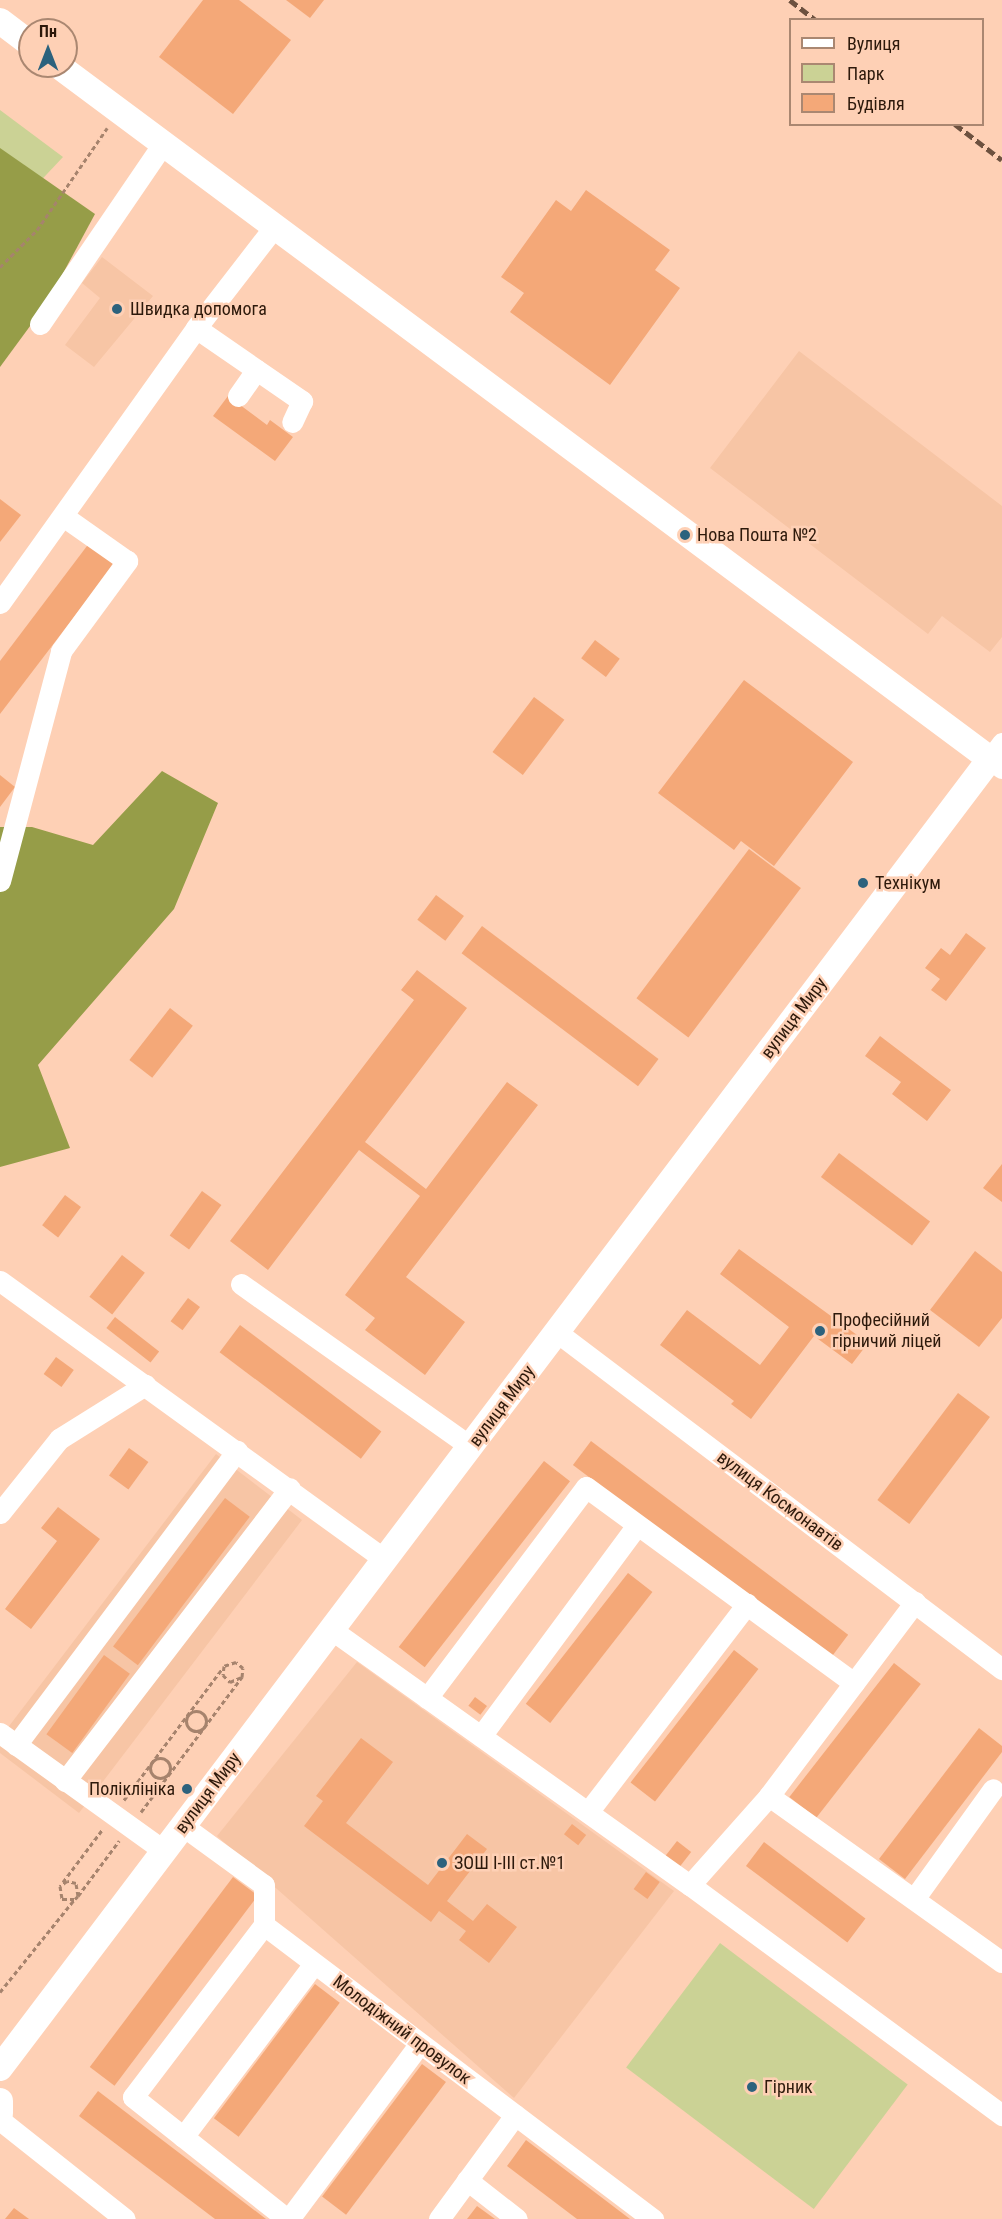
<!DOCTYPE html>
<html>
<head>
<meta charset="utf-8">
<style>
  body { margin:0 }
  #map { position:relative; width:1002px; height:2219px; overflow:hidden; background:#fed0b5; font-family:"Roboto Condensed",sans-serif }
  div>[style] { position:absolute }
  [style*='--x'] { left:calc(var(--x)*1px); top:calc(var(--y)*1px); width:calc(var(--w)*1px); rotate:calc(var(--a)*1deg) }
  .built>* { inset:0; background:#f7c5a5 }
  .green>* { inset:0; background:#cbd295; transform-origin:0 0 }
  .forest>* { inset:0; background:#969d48 }
  .building>* { inset:0; background:#f4a878; transform-origin:0 0 }
  .path>* { height:3px; margin-top:-1.5px; transform-origin:0; background:repeating-linear-gradient(90deg,#a6836d 0 4.5px,transparent 0 7.5px) }
  .path>.ring { margin:-1.5px; padding:0; box-sizing:content-box; background:none; border:3px solid #a6836d; border-radius:50% }
  .minor>* { height:21px; margin:-10.5px; padding:0 10.5px; transform-origin:10.5px; border-radius:10.5px; background:#fff }
  .major>* { height:26px; margin:-13px; padding:0 13px; transform-origin:13px; border-radius:13px; background:#fff }
  .rail>* { height:4.5px; margin-top:-2.25px; transform-origin:0; background:repeating-linear-gradient(90deg,#6d513f 0 9px,transparent 0 13.5px) }
  .dots>* { width:16px; height:16px; translate:-50% -50%; box-sizing:border-box; border:3px solid #fed0b5; border-radius:50% }
  span { translate:-50% -50%; white-space:nowrap; text-align:center; line-height:1.15; -webkit-text-stroke:5px #fed0b5; paint-order:stroke }
  .poi-label { font-size:18px; color:#2d190b }
  .left { translate:0 -50%; text-align:left }
  .right { translate:-100% -50%; text-align:right }
  .street-label { font-size:18px; color:#2d190b }
  .legend { position:absolute; left:789px; top:18px; width:195px; height:108px; box-sizing:border-box; background:#fed0b5; border:2px solid #aa8771; margin:0; padding:8px 10px; list-style:none; font-size:18px; color:#2d190b }
  .legend li { display:flex; align-items:center; gap:12px; height:30px }
  .legend b { width:30px; border:2px solid #aa8771 }
  .north { position:absolute; left:18px; top:18px; width:60px; height:60px; box-sizing:border-box; background:#fed0b5; border:2px solid #aa8771; border-radius:50%; rotate:0deg; font-size:16px; font-weight:700; line-height:24px; text-align:center; color:#2d190b }
  .north::after { content:''; display:block; margin:auto; width:21px; height:27px; background:#2c627d; clip-path:polygon(50% 0,100% 100%,50% 72%,0 100%) }
</style>
</head>
<body>
<div id="map">
  <div class="built">
    <div style="clip-path:polygon(102px 257px,153px 296px,94px 367px,65px 345px,100px 298px,82px 283px)"></div>
    <div style="clip-path:polygon(799px 351px,1002px 506px,1002px 637px,990px 652px,942px 616px,928px 634px,710px 468px)"></div>
    <div style="clip-path:polygon(216px 1454px,302px 1520px,79px 1813px,0 1753px,0 1738px)"></div>
    <div style="clip-path:polygon(357px 1662px,674px 1891px,514px 2098px,217px 1836px)"></div>
  </div>
  <div class="green">
    <div style="clip-path:polygon(0 110px,63px 157px,0 224px)"></div>
    <div style="left:720px;top:1943px;width:235px;height:156px;rotate:37deg"></div>
  </div>
  <div class="forest">
    <div style="clip-path:polygon(0 148px,95px 214px,47px 303px,0 367px)"></div>
    <div style="clip-path:polygon(162px 771px,218px 803px,174px 909px,38px 1065px,70px 1148px,0 1167px,0 827px,32px 827px,93px 845px)"></div>
  </div>
  <div class="building">
    <div style="clip-path:polygon(203px 0,239px 0,291px 40px,233px 114px,159px 57px)"></div>
    <div style="clip-path:polygon(286px 0,324px 0,310px 18px)"></div>
    <div style="clip-path:polygon(586px 190px,670px 250px,655px 270px,680px 288px,610px 385px,510px 312px,524px 293px,501px 277px,556px 200px,571px 211px)"></div>
    <div style="clip-path:polygon(228px 396px,267px 425px,270px 420px,293px 437px,275px 461px,213px 416px)"></div>
    <div style="clip-path:polygon(0 499px,21px 515px,0 542px)"></div>
    <div style="clip-path:polygon(90px 542px,116px 562px,0 714px,0 661px)"></div>
    <div style="left:595px;top:640px;width:31px;height:23px;rotate:37deg"></div>
    <div style="clip-path:polygon(744px 680px,853px 762px,774px 866px,741px 841px,734px 850px,658px 793px)"></div>
    <div style="left:534px;top:697px;width:38px;height:69px;rotate:37deg"></div>
    <div style="clip-path:polygon(0 775px,15px 787px,0 807px)"></div>
    <div style="left:749px;top:849px;width:65px;height:187px;rotate:37deg"></div>
    <div style="left:436px;top:895px;width:35px;height:31px;rotate:37deg"></div>
    <div style="left:482px;top:926px;width:221px;height:34px;rotate:37deg"></div>
    <div style="clip-path:polygon(966px 933px,986px 948px,946px 1001px,931px 990px,940px 979px,925px 968px,941px 948px,950px 955px)"></div>
    <div style="clip-path:polygon(417px 970px,467px 1008px,365px 1142px,426px 1189px,507px 1082px,538px 1105px,406px 1277px,465px 1322px,425px 1375px,365px 1330px,375px 1318px,345px 1295px,420px 1196px,359px 1150px,268px 1270px,230px 1241px,414px 1000px,401px 990px)"></div>
    <div style="left:170px;top:1008px;width:29px;height:66px;rotate:38deg"></div>
    <div style="clip-path:polygon(880px 1036px,951px 1090px,927px 1121px,892px 1094px,901px 1082px,865px 1056px)"></div>
    <div style="left:839px;top:1153px;width:114px;height:30px;rotate:37deg"></div>
    <div style="clip-path:polygon(1002px 1164px,1002px 1202px,983px 1188px)"></div>
    <div style="left:202px;top:1191px;width:24px;height:55px;rotate:36deg"></div>
    <div style="left:65px;top:1195px;width:20px;height:38px;rotate:37deg"></div>
    <div style="clip-path:polygon(739px 1249px,868px 1343px,852px 1364px,814px 1336px,751px 1419px,731px 1404px,734px 1401px,660px 1345px,687px 1310px,760px 1365px,789px 1327px,720px 1274px)"></div>
    <div style="clip-path:polygon(975px 1251px,1002px 1272px,1002px 1318px,979px 1347px,930px 1310px)"></div>
    <div style="left:122px;top:1255px;width:29px;height:53px;rotate:38deg"></div>
    <div style="left:188px;top:1298px;width:15px;height:29px;rotate:37deg"></div>
    <div style="left:115px;top:1317px;width:56px;height:14px;rotate:38deg"></div>
    <div style="left:240px;top:1325px;width:177px;height:34px;rotate:37deg"></div>
    <div style="left:56px;top:1357px;width:22px;height:21px;rotate:36deg"></div>
    <div style="left:958px;top:1393px;width:40px;height:134px;rotate:37deg"></div>
    <div style="left:591px;top:1441px;width:322px;height:30px;rotate:37deg"></div>
    <div style="left:129px;top:1448px;width:24px;height:34px;rotate:36deg"></div>
    <div style="left:544px;top:1461px;width:33px;height:236px;rotate:38deg"></div>
    <div style="left:225px;top:1498px;width:31px;height:186px;rotate:37deg"></div>
    <div style="clip-path:polygon(58px 1507px,100px 1539px,31px 1629px,5px 1609px,57px 1541px,41px 1528px)"></div>
    <div style="left:628px;top:1573px;width:31px;height:166px;rotate:38deg"></div>
    <div style="left:734px;top:1650px;width:31px;height:168px;rotate:38deg"></div>
    <div style="left:104px;top:1655px;width:32px;height:98px;rotate:36deg"></div>
    <div style="left:894px;top:1663px;width:34px;height:170px;rotate:38deg"></div>
    <div style="left:475px;top:1697px;width:15px;height:11px;rotate:37deg"></div>
    <div style="clip-path:polygon(979px 1728px,1002px 1746px,1002px 1752px,905px 1879px,879px 1859px)"></div>
    <div style="clip-path:polygon(361px 1738px,393px 1762px,346px 1823px,428px 1885px,467px 1834px,487px 1849px,447px 1901px,473px 1921px,487px 1904px,517px 1927px,489px 1963px,459px 1940px,466px 1931px,439px 1911px,431px 1922px,304px 1826px,323px 1801px,316px 1796px)"></div>
    <div style="left:572px;top:1824px;width:18px;height:13px;rotate:38deg"></div>
    <div style="left:677px;top:1841px;width:18px;height:19px;rotate:38deg"></div>
    <div style="left:764px;top:1842px;width:127px;height:30px;rotate:37deg"></div>
    <div style="left:646px;top:1872px;width:17px;height:21px;rotate:36deg"></div>
    <div style="left:233px;top:1877px;width:31px;height:238px;rotate:37deg"></div>
    <div style="left:315px;top:1984px;width:31px;height:168px;rotate:37deg"></div>
    <div style="left:422px;top:2064px;width:30px;height:166px;rotate:37deg"></div>
    <div style="clip-path:polygon(98px 2091px,266px 2219px,215px 2219px,79px 2116px)"></div>
    <div style="clip-path:polygon(526px 2140px,630px 2219px,577px 2219px,507px 2166px)"></div>
    <div style="clip-path:polygon(477px 2206px,495px 2219px,467px 2219px)"></div>
    <div style="clip-path:polygon(14px 2208px,29px 2219px,5px 2219px)"></div>
  </div>
  <div class="path">
    <div style="--x:0;--y:267;--w:52;--a:-45"></div>
    <div style="--x:37;--y:230;--w:124;--a:-55.5"></div>
    <div class="ring" style="left:186px;top:1711px;width:17px;height:17px"></div>
    <div class="ring" style="left:150px;top:1758px;width:17px;height:17px"></div>
    <div style="--x:124;--y:1800;--w:164;--a:-53.2"></div>
    <div style="--x:141;--y:1812;--w:169;--a:-53.2"></div>
    <div style="--x:242;--y:1677;--w:9;--a:-84"></div>
    <div style="--x:243;--y:1668;--w:9;--a:-139"></div>
    <div style="--x:236;--y:1662;--w:13;--a:162"></div>
    <div style="--x:224;--y:1666;--w:9;--a:96"></div>
    <div style="--x:223;--y:1675;--w:10;--a:45"></div>
    <div style="--x:230;--y:1682;--w:13;--a:-23"></div>
    <div style="--x:63;--y:1882;--w:65;--a:-53.1"></div>
    <div style="--x:78;--y:1896;--w:13;--a:-99"></div>
    <div style="--x:76;--y:1883;--w:9;--a:-167"></div>
    <div style="--x:67;--y:1881;--w:9;--a:144"></div>
    <div style="--x:60;--y:1886;--w:13;--a:81"></div>
    <div style="--x:62;--y:1899;--w:13;--a:0"></div>
    <div style="--x:75;--y:1899;--w:4;--a:-45"></div>
    <div style="--x:78;--y:1896;--w:69;--a:-53.3"></div>
    <div style="--x:0;--y:1992;--w:118;--a:-51.2"></div>
  </div>
  <div class="minor">
    <div style="--x:40;--y:324;--w:217;--a:-55.7"></div>
    <div style="--x:196;--y:328;--w:129;--a:34.6"></div>
    <div style="--x:302;--y:401;--w:23;--a:115"></div>
    <div style="--x:238;--y:396;--w:32;--a:-55"></div>
    <div style="--x:0;--y:603;--w:338;--a:-54.5"></div>
    <div style="--x:196;--y:328;--w:128;--a:-52.3"></div>
    <div style="--x:1002;--y:743;--w:20;--a:127"></div>
    <div style="--x:990;--y:759;--w:15;--a:37"></div>
    <div style="--x:0;--y:881;--w:238;--a:-75.1"></div>
    <div style="--x:61;--y:651;--w:112;--a:-53.7"></div>
    <div style="--x:127;--y:561;--w:78;--a:-144.9"></div>
    <div style="--x:0;--y:1281;--w:475;--a:35.9"></div>
    <div style="--x:241;--y:1284;--w:282;--a:35.3"></div>
    <div style="--x:558;--y:1333;--w:557;--a:37.12"></div>
    <div style="--x:0;--y:1513;--w:95;--a:-51.4"></div>
    <div style="--x:59;--y:1439;--w:102;--a:-32.1"></div>
    <div style="--x:915;--y:1602;--w:243;--a:127"></div>
    <div style="--x:769;--y:1796;--w:286;--a:35.5"></div>
    <div style="--x:332;--y:1630;--w:440;--a:35.5"></div>
    <div style="--x:690;--y:1885;--w:388;--a:36.4"></div>
    <div style="--x:427;--y:1698;--w:264;--a:-53"></div>
    <div style="--x:586;--y:1487;--w:332;--a:36.2"></div>
    <div style="--x:0;--y:1733;--w:202;--a:35.7"></div>
    <div style="--x:481;--y:1736;--w:262;--a:-53.5"></div>
    <div style="--x:16;--y:1745;--w:368;--a:-53.1"></div>
    <div style="--x:65;--y:1781;--w:369;--a:-52.5"></div>
    <div style="--x:588;--y:1812;--w:262;--a:-52.6"></div>
    <div style="--x:183;--y:1826;--w:100;--a:36.1"></div>
    <div style="--x:264;--y:1885;--w:40;--a:90"></div>
    <div style="--x:264;--y:1925;--w:488;--a:37.1"></div>
    <div style="--x:690;--y:1885;--w:119;--a:-48.4"></div>
    <div style="--x:914;--y:1899;--w:135;--a:-54.3"></div>
    <div style="--x:264;--y:1925;--w:216;--a:127.3"></div>
    <div style="--x:133;--y:2097;--w:196;--a:38.4"></div>
    <div style="--x:0;--y:2120;--w:159;--a:38.4"></div>
    <div style="--x:183;--y:2137;--w:217;--a:-52.9"></div>
    <div style="--x:467;--y:2180;--w:63;--a:38"></div>
    <div style="--x:289;--y:2219;--w:219;--a:-53.3"></div>
    <div style="--x:439;--y:2219;--w:129;--a:-53.8"></div>
  </div>
  <div class="major">
    <div style="--x:0;--y:21;--w:38;--a:37"></div>
    <div style="--x:0;--y:2068;--w:1641;--a:-52.9"></div>
    <div style="--x:990;--y:759;--w:1161;--a:-143.34"></div>
    <div style="--x:0;--y:2101;--w:12;--a:90"></div>
  </div>
  <div class="rail">
    <div style="--x:790;--y:0;--w:33;--a:38"></div>
    <div style="--x:955;--y:124;--w:59;--a:37.5"></div>
  </div>
  <div class="dots">
    <div style="left:117px;top:309px;background:#2c627d"></div>
    <div style="left:685px;top:535px;background:#2c627d"></div>
    <div style="left:863px;top:883px;background:#2c627d"></div>
    <div style="left:820px;top:1331px;background:#2c627d"></div>
    <div style="left:187px;top:1789px;background:#2c627d"></div>
    <div style="left:442px;top:1863px;background:#2c627d"></div>
    <div style="left:752px;top:2087px;background:#2c627d"></div>
  </div>
  <div class="poi-label">
    <span class="left" style="left:130px;top:309px">Швидка допомога</span>
    <span class="left" style="left:697px;top:535px">Нова Пошта №2</span>
    <span class="left" style="left:875px;top:883px">Технікум</span>
    <span class="left" style="left:832px;top:1331px">Професійний<br>гірничий ліцей</span>
    <span class="right" style="left:175px;top:1789px">Поліклініка</span>
    <span class="left" style="left:454px;top:1863px">ЗОШ I-III ст.№1</span>
    <span class="left" style="left:764px;top:2087px">Гірник</span>
  </div>
  <div class="street-label">
    <span style="left:794px;top:1018px;rotate:-53deg">вулиця Миру</span>
    <span style="left:502px;top:1406px;rotate:-53deg">вулиця Миру</span>
    <span style="left:780px;top:1501px;rotate:37deg">вулиця Космонавтів</span>
    <span style="left:208px;top:1793px;rotate:-53deg">вулиця Миру</span>
    <span style="left:402px;top:2030px;rotate:37deg">Молодіжний провулок</span>
  </div>
  <ul class="legend">
  <li><b style="height:8px;background:#fff"></b>Вулиця</li>
  <li><b style="height:16px;background:#cbd295"></b>Парк</li>
  <li><b style="height:16px;background:#f4a878"></b>Будівля</li>
  </ul>
  <div class="north">Пн</div>
</div>
</body>
</html>
